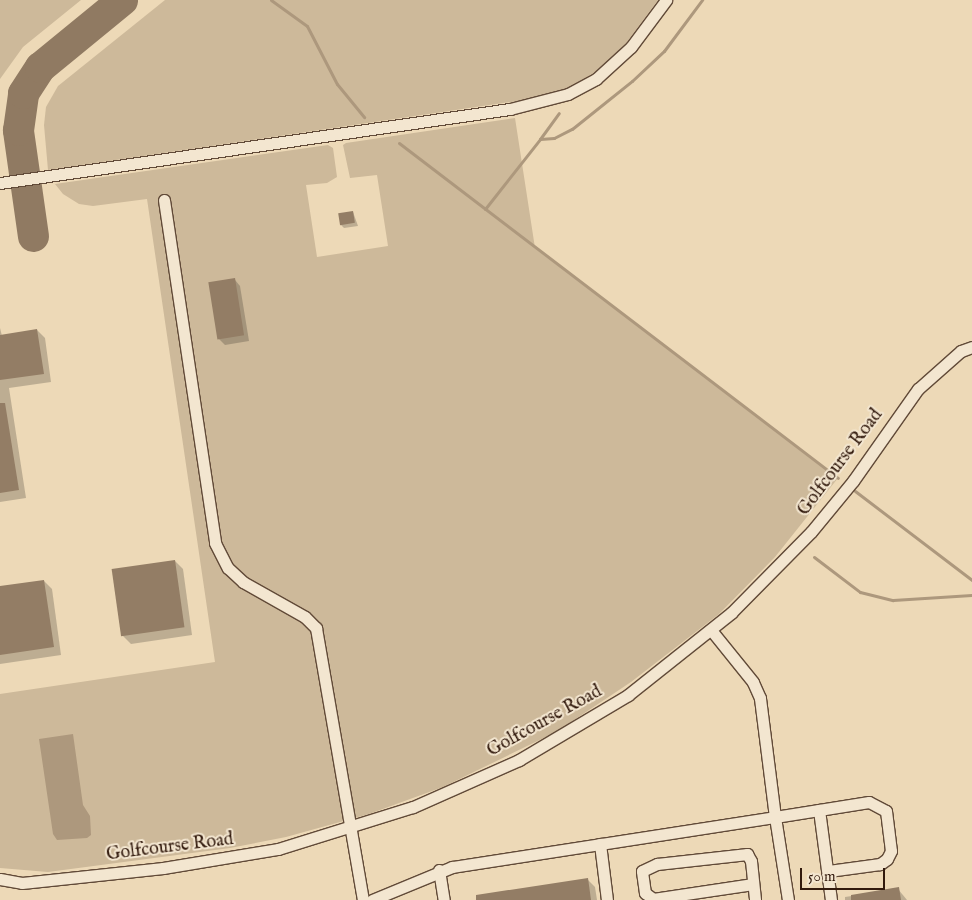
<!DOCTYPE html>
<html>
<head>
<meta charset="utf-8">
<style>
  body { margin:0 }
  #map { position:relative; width:972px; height:900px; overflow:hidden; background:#edd9b7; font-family:"IM FELL English",serif }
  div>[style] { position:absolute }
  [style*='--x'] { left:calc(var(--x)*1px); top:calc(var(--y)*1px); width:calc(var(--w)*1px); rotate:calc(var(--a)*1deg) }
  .green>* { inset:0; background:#cdb99a }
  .water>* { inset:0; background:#ad987d }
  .shadow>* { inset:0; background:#0003 }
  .stream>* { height:3px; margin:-1.5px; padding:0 1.5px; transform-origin:1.5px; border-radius:1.5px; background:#ad987d }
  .taxiway>* { height:31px; margin:-15.5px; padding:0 15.5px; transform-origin:15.5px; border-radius:15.5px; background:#907a62 }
  .building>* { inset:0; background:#937d65; transform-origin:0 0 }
  .roads { filter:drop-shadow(1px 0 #614a38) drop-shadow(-1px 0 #614a38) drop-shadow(0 1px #614a38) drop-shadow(0 -1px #614a38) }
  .minor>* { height:11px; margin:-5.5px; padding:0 5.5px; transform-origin:5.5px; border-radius:5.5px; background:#f3e6d0 }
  span { translate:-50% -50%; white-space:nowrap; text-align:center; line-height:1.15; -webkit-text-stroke:4px #f3e6d0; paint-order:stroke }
  .street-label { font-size:18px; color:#321a0d }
  .scale { position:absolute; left:800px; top:868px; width:85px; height:22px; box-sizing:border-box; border:2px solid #321a0d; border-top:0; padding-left:6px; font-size:15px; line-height:18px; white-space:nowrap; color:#321a0d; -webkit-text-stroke:4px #f3e6d0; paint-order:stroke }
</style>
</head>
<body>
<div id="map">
  <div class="green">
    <div style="clip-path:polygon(0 0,81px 0,23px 47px,0 79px)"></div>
    <div style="clip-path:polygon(165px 0,658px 0,621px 50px,596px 71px,572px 87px,538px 98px,48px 170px,44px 125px,46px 107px,58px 86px)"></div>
    <div style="clip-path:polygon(515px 118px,535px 248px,838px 478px,775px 557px,719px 614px,631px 682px,556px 732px,443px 787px,369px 814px,286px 837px,230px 848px,48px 872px,0 868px,0 694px,215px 662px,147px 199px,93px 206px,79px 204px,63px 194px,55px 184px,328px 145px,333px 148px,337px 177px,327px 183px,306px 185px,317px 257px,388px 246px,377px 175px,350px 178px,343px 145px,346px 143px)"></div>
  </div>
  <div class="water">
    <div style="clip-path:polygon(73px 734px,83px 805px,90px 816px,91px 835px,87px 838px,57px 840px,53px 834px,39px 739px)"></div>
  </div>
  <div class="shadow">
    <div style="clip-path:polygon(353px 212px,358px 226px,344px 228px,340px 224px)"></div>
    <div style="clip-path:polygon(235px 280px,240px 286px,249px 341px,225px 345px,219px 339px)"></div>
    <div style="clip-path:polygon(0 328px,2px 336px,37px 330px,45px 338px,51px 382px,9px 388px,26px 498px,0 502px)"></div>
    <div style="clip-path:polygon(175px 561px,183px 569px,192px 635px,131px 644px,123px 636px,114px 570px)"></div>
    <div style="clip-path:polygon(44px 581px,52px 589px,61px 655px,0 664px,0 587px)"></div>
    <div style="clip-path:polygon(587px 879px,595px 887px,597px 900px,479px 900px)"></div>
    <div style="clip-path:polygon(898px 889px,907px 900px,845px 900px,845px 897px)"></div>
  </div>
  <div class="stream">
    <div style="--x:271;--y:0;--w:44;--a:35.8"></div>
    <div style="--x:307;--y:26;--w:65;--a:62.7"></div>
    <div style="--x:337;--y:84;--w:43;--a:50.7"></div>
    <div style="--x:540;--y:139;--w:32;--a:-54"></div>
    <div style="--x:399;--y:143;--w:552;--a:37.35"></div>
    <div style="--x:485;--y:209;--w:89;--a:-51.8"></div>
    <div style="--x:540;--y:139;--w:14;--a:-4"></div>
    <div style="--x:554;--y:138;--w:20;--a:-27"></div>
    <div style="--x:572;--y:129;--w:77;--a:-38.7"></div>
    <div style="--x:632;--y:81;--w:44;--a:-43.2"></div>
    <div style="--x:664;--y:51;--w:64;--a:-53.3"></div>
    <div style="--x:855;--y:491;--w:147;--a:37.3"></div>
    <div style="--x:814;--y:557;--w:58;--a:37.3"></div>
    <div style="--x:860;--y:592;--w:34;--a:14"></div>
    <div style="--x:893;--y:600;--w:79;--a:-3.6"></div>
  </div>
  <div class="taxiway">
    <div style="--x:33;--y:236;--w:107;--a:-98.1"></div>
    <div style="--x:18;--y:130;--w:37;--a:-82"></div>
    <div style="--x:23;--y:93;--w:31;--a:-57"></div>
    <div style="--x:40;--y:67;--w:106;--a:-39.3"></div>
  </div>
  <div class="building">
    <div style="left:353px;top:211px;width:12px;height:15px;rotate:81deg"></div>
    <div style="left:235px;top:278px;width:58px;height:27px;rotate:81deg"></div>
    <div style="clip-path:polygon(37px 329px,44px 374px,0 380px,0 335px)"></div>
    <div style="clip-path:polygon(0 403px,5px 403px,19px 490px,0 493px)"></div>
    <div style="left:175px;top:560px;width:68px;height:64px;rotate:82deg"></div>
    <div style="clip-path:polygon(44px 580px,54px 647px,0 655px,0 586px)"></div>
    <div style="clip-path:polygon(588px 878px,591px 900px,476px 900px,476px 895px)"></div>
    <div style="clip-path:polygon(899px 887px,901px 900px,851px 900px,851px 895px)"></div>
  </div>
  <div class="roads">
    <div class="minor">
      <div style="--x:0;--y:183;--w:515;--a:-8.26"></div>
      <div style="--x:510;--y:109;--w:60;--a:-14.5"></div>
      <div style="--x:568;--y:94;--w:32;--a:-28"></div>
      <div style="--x:596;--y:79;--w:47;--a:-42.4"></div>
      <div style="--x:631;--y:47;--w:59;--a:-53.3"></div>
      <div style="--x:164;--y:200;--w:347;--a:81.5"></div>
      <div style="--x:215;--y:543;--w:28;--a:63"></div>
      <div style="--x:228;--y:568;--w:21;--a:43"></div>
      <div style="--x:243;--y:582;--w:71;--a:29.4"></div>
      <div style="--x:305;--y:617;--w:16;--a:45"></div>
      <div style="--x:316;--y:628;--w:276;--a:80.2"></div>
      <div style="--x:819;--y:810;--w:91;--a:82.4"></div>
      <div style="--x:600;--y:844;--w:56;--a:82.9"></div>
      <div style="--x:439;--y:870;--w:30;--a:81"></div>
      <div style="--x:0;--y:879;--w:22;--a:10"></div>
      <div style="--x:22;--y:883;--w:142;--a:-6.1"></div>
      <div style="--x:163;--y:868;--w:117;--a:-9.4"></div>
      <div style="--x:278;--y:849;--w:141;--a:-17.3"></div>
      <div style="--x:413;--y:807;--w:116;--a:-23.9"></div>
      <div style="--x:519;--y:760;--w:127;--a:-30.8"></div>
      <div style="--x:628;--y:695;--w:132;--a:-38.5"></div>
      <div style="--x:731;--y:613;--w:114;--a:-45.4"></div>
      <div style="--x:811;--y:532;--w:66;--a:-50.5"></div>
      <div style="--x:853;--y:481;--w:113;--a:-54.8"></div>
      <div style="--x:918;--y:389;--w:57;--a:-41.5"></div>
      <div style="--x:961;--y:351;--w:12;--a:-20"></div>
      <div style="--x:753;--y:884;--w:101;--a:171.5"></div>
      <div style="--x:653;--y:899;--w:10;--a:-143"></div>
      <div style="--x:645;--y:893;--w:22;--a:-98"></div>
      <div style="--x:642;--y:871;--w:17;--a:-25"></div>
      <div style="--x:657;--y:864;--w:91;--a:-6.3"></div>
      <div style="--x:747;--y:854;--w:8;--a:60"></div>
      <div style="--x:751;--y:861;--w:39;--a:84"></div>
      <div style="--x:372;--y:900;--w:87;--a:-22.4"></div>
      <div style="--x:452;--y:867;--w:327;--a:-8.8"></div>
      <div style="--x:775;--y:817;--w:120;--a:-97.2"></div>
      <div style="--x:760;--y:698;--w:17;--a:-114"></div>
      <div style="--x:753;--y:682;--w:67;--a:-128.9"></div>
      <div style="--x:788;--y:900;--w:84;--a:-98.9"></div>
      <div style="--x:775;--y:817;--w:95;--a:-9.1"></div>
      <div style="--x:869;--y:802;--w:19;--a:28"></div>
      <div style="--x:886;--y:811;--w:40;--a:82.9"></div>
      <div style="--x:891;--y:851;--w:9;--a:117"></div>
      <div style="--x:887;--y:859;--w:9;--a:144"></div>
      <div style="--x:880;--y:864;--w:52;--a:172.3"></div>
    </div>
  </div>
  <div class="street-label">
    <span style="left:841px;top:463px;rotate:-53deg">Golfcourse Road</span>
    <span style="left:545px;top:722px;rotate:-29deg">Golfcourse Road</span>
    <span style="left:170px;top:848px;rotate:-7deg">Golfcourse Road</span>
  </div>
  <div class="scale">50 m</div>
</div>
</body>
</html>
